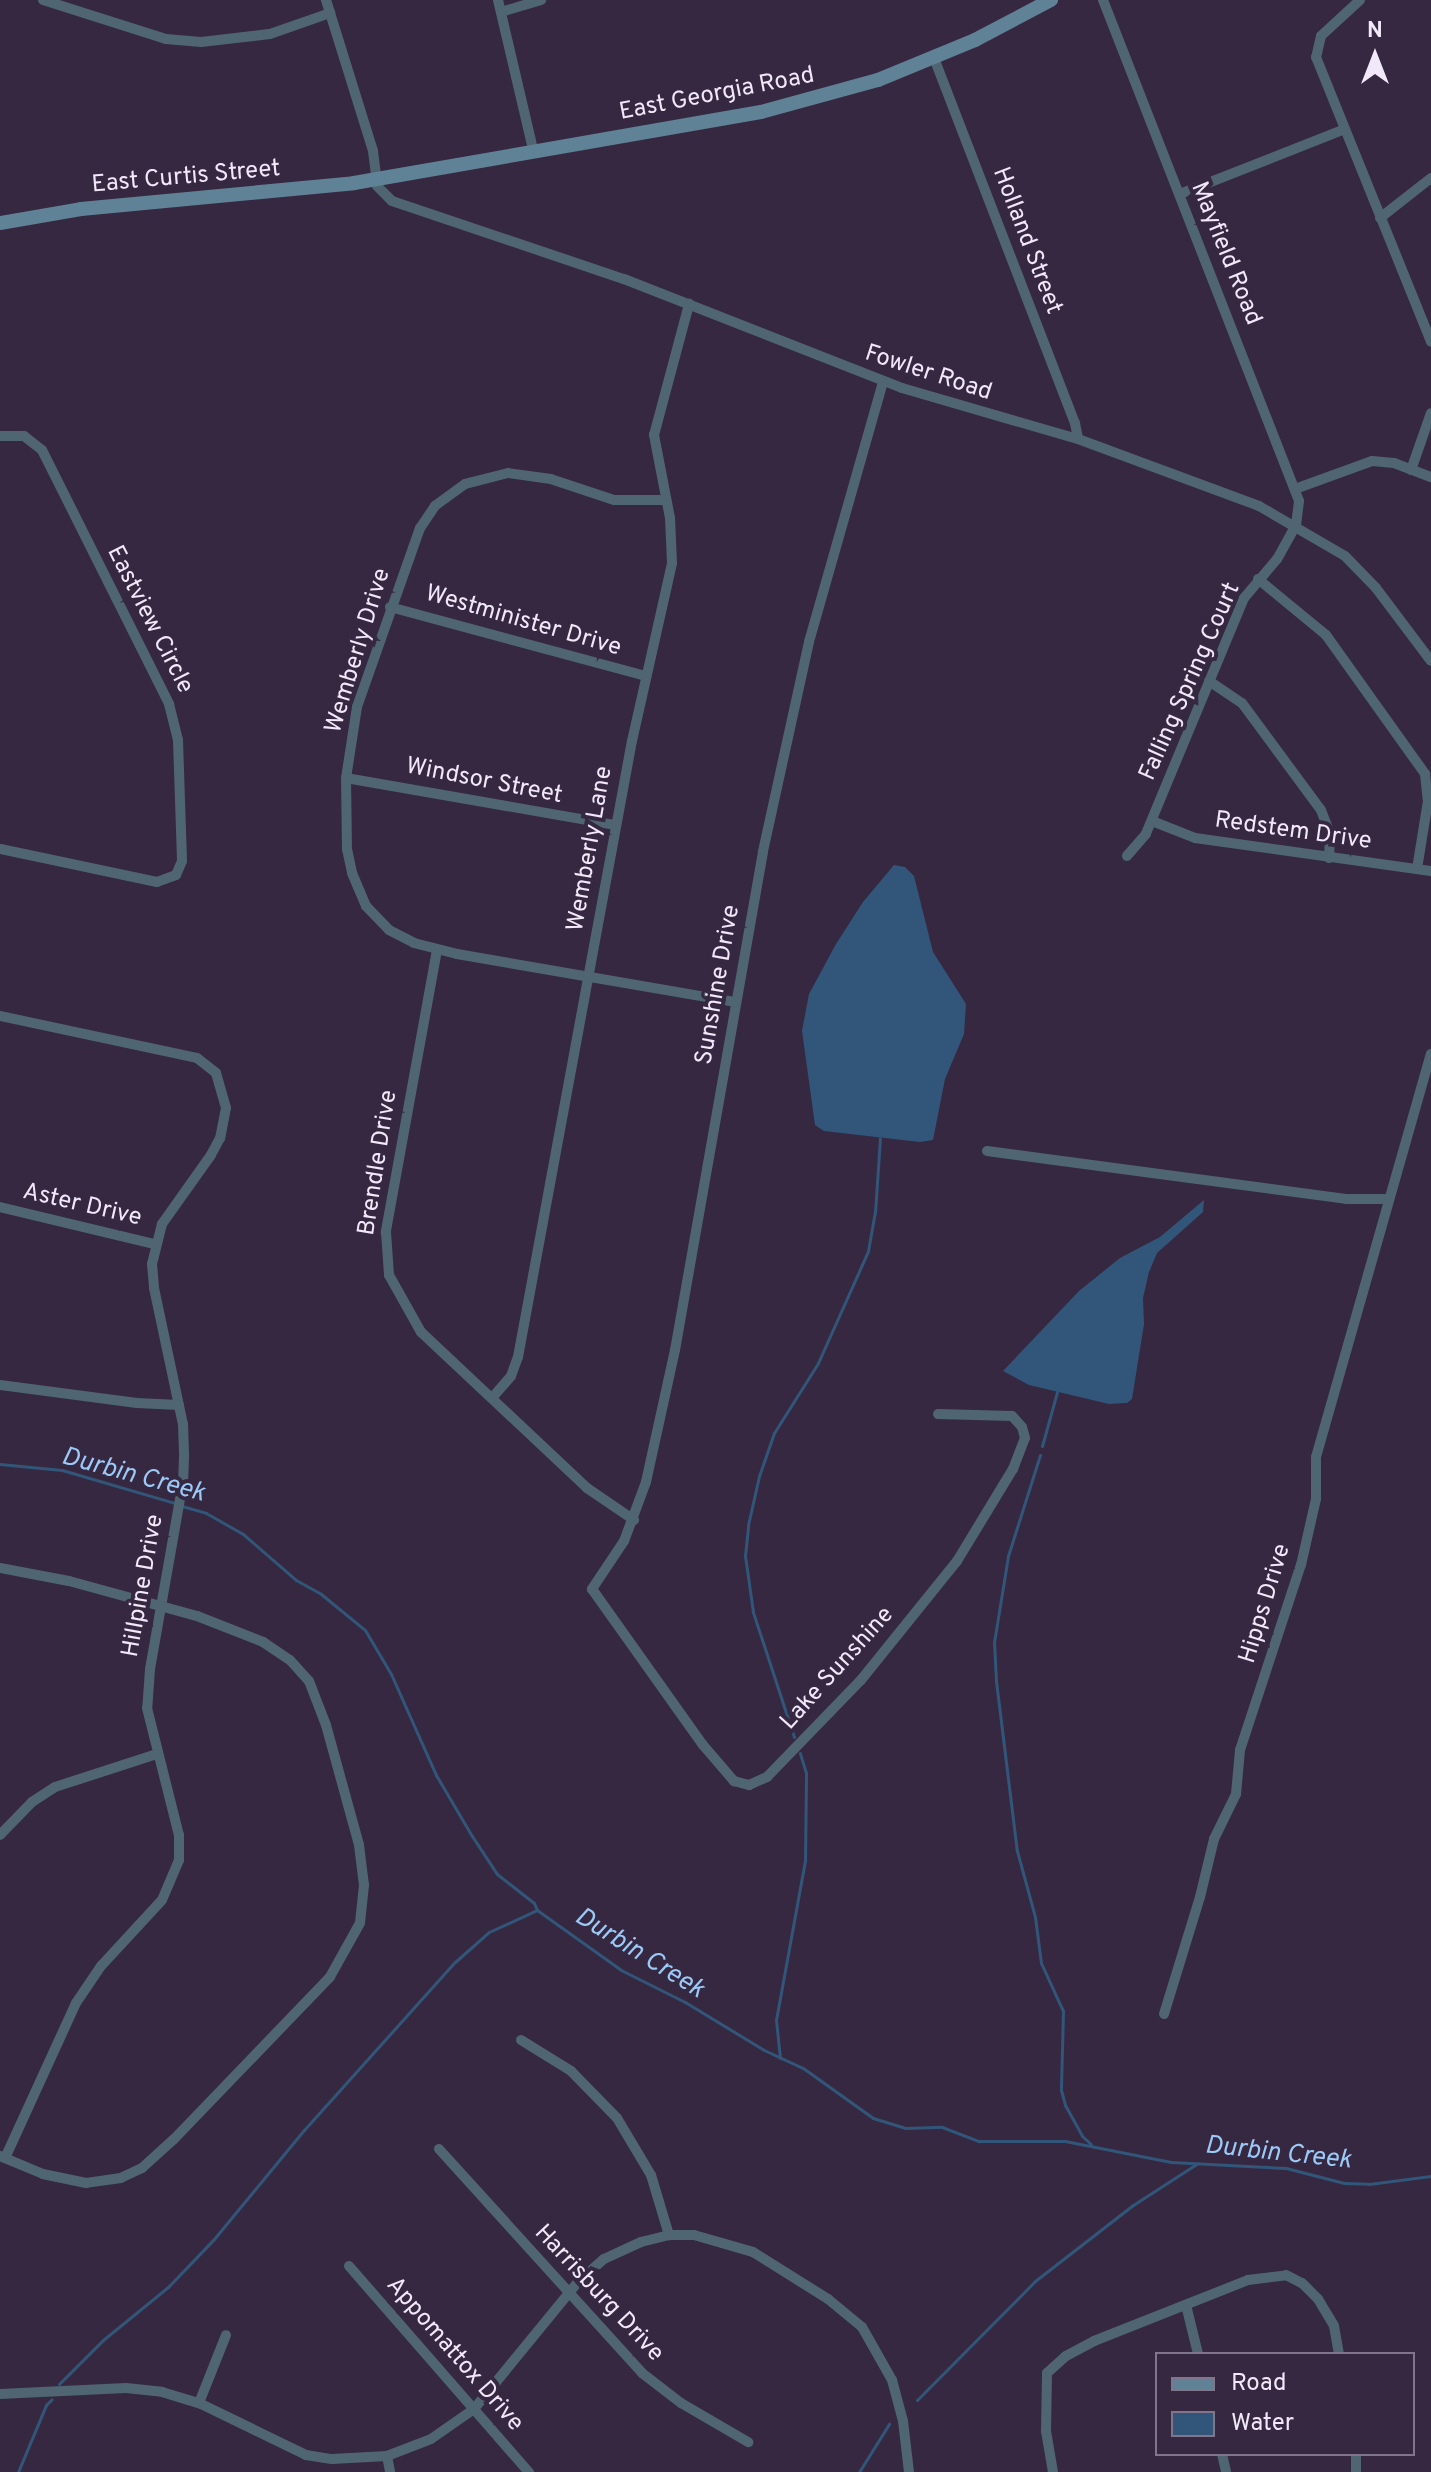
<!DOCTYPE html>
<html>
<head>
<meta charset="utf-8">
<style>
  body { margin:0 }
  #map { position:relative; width:1431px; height:2472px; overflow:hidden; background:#362841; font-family:Overpass,sans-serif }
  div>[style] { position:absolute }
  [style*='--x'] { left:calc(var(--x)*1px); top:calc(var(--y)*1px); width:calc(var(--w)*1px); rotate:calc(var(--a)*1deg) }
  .water>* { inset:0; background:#31567a }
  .stream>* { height:3px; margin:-1.5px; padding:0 1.5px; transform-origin:1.5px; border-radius:1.5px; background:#31567a }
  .street>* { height:10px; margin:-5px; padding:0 5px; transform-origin:5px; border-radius:5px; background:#4f6571 }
  .secondary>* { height:14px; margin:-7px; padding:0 7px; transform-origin:7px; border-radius:7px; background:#5f8296 }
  span { translate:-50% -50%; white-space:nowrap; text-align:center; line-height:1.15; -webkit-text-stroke:8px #362841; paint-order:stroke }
  .street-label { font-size:24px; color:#f1e8f9 }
  .water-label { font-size:26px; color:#9bc9f8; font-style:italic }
  .legend { position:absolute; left:1155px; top:2352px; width:260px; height:104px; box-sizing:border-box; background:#362841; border:2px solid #81758b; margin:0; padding:10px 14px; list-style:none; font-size:24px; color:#f1e8f9 }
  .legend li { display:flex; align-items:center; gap:16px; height:40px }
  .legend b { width:40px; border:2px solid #81758b }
  .north { position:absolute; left:1335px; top:16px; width:80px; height:80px; -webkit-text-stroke:6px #362841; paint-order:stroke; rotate:0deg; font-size:22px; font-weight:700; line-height:32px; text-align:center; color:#f1e8f9 }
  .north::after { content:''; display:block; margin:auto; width:28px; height:36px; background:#f1e8f9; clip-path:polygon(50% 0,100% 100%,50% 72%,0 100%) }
</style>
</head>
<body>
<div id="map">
  <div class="water">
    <div style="clip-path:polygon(894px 865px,905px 867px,914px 876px,933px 952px,966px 1004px,964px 1034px,945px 1079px,933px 1140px,920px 1142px,824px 1131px,815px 1125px,802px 1031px,809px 994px,836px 944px,863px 902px)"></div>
    <div style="clip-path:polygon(1204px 1200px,1203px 1212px,1157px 1253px,1149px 1272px,1143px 1298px,1144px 1324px,1132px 1399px,1127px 1403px,1109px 1404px,1029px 1385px,1003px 1371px,1079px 1291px,1120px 1258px,1160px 1237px)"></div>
  </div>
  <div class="stream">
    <div style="--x:1042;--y:1446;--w:56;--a:-74.5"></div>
    <div style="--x:1040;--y:1455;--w:106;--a:107.6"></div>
    <div style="--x:1008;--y:1556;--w:87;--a:99.2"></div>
    <div style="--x:994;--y:1642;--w:39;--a:87"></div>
    <div style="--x:996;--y:1681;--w:171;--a:83"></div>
    <div style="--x:1017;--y:1851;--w:68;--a:74.7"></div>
    <div style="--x:1035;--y:1917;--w:46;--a:82.6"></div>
    <div style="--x:1041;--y:1963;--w:53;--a:65.4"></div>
    <div style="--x:1063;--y:2011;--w:79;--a:91.5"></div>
    <div style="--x:1061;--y:2090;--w:16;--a:75"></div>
    <div style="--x:1065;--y:2105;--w:35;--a:61"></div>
    <div style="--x:1082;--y:2136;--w:12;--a:42"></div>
    <div style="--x:0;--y:1464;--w:62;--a:5.5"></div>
    <div style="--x:62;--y:1470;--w:118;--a:16.3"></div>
    <div style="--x:182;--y:1506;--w:25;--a:16"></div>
    <div style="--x:206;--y:1513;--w:43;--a:29.6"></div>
    <div style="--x:243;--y:1534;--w:70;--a:41"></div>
    <div style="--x:296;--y:1580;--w:29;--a:29"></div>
    <div style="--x:321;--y:1594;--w:57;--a:39.3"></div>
    <div style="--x:365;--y:1630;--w:51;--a:59.4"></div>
    <div style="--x:391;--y:1674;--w:111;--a:66"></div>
    <div style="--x:436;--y:1775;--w:71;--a:59.5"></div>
    <div style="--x:472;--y:1836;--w:45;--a:56.7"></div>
    <div style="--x:497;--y:1874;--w:47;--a:38.1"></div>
    <div style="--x:534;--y:1903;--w:8;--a:67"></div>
    <div style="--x:537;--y:1910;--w:103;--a:35.5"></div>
    <div style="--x:621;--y:1970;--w:72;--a:26.6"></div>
    <div style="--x:685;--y:2002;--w:92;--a:31.3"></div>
    <div style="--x:764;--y:2050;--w:43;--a:24.8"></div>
    <div style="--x:803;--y:2068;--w:86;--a:35.5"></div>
    <div style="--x:873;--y:2118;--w:34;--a:17"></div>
    <div style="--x:905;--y:2128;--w:37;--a:-2"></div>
    <div style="--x:942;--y:2127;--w:40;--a:21"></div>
    <div style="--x:979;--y:2141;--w:86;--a:0"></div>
    <div style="--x:1065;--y:2141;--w:108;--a:11.2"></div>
    <div style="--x:1171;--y:2162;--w:115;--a:3"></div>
    <div style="--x:1286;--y:2168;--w:60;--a:14.5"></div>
    <div style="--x:1344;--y:2183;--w:25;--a:2"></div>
    <div style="--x:1369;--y:2184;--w:63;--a:-7.4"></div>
    <div style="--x:794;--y:1737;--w:132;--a:-108.2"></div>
    <div style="--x:753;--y:1612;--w:57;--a:-98.1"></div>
    <div style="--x:745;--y:1556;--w:31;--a:-84"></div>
    <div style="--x:748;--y:1525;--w:50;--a:-77.3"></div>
    <div style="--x:759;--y:1476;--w:46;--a:-70.8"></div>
    <div style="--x:774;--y:1433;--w:83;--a:-57.8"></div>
    <div style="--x:818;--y:1363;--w:123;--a:-65.9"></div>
    <div style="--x:868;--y:1251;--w:39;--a:-80"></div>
    <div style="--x:875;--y:1213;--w:75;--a:-86.2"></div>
    <div style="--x:780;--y:2058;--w:38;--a:-96"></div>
    <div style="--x:776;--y:2020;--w:162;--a:-79.7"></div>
    <div style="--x:805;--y:1861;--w:88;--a:-89.3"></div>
    <div style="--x:806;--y:1773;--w:21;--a:-107"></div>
    <div style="--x:59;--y:2384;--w:62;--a:-45"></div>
    <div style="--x:103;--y:2340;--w:84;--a:-39.2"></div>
    <div style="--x:168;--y:2287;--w:66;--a:-46.2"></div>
    <div style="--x:214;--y:2239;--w:141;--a:-50.5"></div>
    <div style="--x:304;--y:2130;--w:226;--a:-48.1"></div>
    <div style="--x:455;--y:1962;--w:45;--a:-41.4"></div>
    <div style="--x:489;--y:1932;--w:53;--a:-24.6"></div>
    <div style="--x:917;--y:2400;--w:168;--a:-45.2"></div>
    <div style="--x:1035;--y:2281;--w:124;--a:-37.8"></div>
    <div style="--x:1133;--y:2205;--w:77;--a:-32.9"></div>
    <div style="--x:18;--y:2472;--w:73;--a:-67.3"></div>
    <div style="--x:46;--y:2405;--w:8;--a:-45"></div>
    <div style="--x:859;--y:2472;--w:57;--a:-58"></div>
  </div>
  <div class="street">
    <div style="--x:43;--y:0;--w:129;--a:17.6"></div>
    <div style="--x:166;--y:39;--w:35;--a:5"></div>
    <div style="--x:201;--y:42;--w:69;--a:-6.6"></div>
    <div style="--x:270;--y:34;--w:64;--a:-19.3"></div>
    <div style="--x:326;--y:0;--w:158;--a:72.7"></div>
    <div style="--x:373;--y:151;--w:35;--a:83"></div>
    <div style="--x:377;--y:186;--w:21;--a:45"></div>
    <div style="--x:392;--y:201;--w:245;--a:18.6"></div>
    <div style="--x:624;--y:279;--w:299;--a:21.4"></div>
    <div style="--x:902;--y:388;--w:183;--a:16.2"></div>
    <div style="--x:1078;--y:439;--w:193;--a:20.3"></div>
    <div style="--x:1259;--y:506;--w:99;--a:30.2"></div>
    <div style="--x:1345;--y:556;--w:45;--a:45.9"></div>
    <div style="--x:1376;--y:588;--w:91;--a:53"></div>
    <div style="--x:498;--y:0;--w:157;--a:76.8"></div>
    <div style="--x:1103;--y:0;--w:538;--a:68.63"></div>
    <div style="--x:1299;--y:501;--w:24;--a:97"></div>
    <div style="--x:1296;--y:525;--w:39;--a:119"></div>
    <div style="--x:1277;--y:559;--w:51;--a:130.2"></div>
    <div style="--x:1244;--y:598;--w:256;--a:112.6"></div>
    <div style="--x:1146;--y:834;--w:29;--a:131"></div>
    <div style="--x:1360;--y:0;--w:53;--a:137.3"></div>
    <div style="--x:1321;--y:36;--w:22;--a:103"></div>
    <div style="--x:1316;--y:57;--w:307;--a:68"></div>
    <div style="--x:501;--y:12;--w:42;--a:-16.7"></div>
    <div style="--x:934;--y:58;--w:391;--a:68.9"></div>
    <div style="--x:1075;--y:423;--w:16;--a:79"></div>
    <div style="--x:1180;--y:194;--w:177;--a:-21.5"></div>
    <div style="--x:1380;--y:218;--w:65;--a:-38.1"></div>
    <div style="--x:883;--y:382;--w:270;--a:105.9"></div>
    <div style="--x:809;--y:642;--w:215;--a:102.4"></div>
    <div style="--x:763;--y:852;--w:506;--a:100.02"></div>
    <div style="--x:675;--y:1350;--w:135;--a:102.4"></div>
    <div style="--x:646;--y:1482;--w:63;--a:110.4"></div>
    <div style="--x:624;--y:1541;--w:58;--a:123.7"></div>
    <div style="--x:592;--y:1589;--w:191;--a:54.6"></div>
    <div style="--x:703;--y:1745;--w:48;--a:49.3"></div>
    <div style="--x:734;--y:1781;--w:16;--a:15"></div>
    <div style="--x:749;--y:1785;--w:20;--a:-24"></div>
    <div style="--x:767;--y:1777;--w:135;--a:-45.9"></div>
    <div style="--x:861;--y:1680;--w:153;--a:-51.1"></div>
    <div style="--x:957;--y:1561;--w:108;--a:-58.7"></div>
    <div style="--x:1013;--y:1469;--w:33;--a:-69"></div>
    <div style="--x:1025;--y:1438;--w:11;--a:-105"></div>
    <div style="--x:1022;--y:1427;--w:15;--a:-132"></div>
    <div style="--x:1012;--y:1416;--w:74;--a:-178.5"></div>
    <div style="--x:0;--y:436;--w:24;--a:0"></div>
    <div style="--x:24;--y:436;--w:23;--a:38"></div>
    <div style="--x:42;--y:450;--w:284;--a:63.4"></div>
    <div style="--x:169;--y:704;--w:37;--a:76"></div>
    <div style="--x:178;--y:740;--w:121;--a:88.1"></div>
    <div style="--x:182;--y:861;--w:15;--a:113"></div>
    <div style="--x:176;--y:875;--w:20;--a:160"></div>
    <div style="--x:157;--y:882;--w:160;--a:-168.1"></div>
    <div style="--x:1411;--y:470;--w:60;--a:-70.7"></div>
    <div style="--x:1295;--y:489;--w:82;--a:-20"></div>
    <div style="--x:1372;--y:461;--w:22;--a:5"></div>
    <div style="--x:1394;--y:463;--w:40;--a:21"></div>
    <div style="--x:666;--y:500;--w:52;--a:180"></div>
    <div style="--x:614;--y:500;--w:66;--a:-161.6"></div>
    <div style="--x:551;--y:479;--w:43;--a:-172.1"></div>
    <div style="--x:508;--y:473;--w:44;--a:165.7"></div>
    <div style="--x:465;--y:484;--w:37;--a:144"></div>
    <div style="--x:435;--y:506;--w:27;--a:124"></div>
    <div style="--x:420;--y:528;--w:190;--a:109.4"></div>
    <div style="--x:357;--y:707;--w:72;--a:98.8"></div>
    <div style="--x:346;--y:778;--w:71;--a:89.2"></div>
    <div style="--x:347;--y:849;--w:25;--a:78"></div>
    <div style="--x:352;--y:873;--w:36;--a:67"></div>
    <div style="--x:366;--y:906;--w:33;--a:46"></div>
    <div style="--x:389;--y:930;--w:28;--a:27"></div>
    <div style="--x:414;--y:943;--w:44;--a:14.3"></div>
    <div style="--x:457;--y:954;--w:283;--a:9.8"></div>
    <div style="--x:1258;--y:579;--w:88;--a:39.5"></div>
    <div style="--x:1326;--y:635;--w:171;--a:54.5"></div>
    <div style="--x:1425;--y:774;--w:27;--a:84"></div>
    <div style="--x:1428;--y:801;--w:69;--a:99.2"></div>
    <div style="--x:390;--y:607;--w:265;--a:15.1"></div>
    <div style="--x:1209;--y:681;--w:40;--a:34"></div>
    <div style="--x:1242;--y:703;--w:133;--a:53.6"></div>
    <div style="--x:1321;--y:810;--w:25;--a:69"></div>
    <div style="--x:1330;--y:833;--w:25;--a:92"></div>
    <div style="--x:346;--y:778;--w:274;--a:9.9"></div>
    <div style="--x:1152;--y:821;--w:46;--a:21.6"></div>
    <div style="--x:1195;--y:838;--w:238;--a:8"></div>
    <div style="--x:437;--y:950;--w:287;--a:100.3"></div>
    <div style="--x:386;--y:1232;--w:43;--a:86"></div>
    <div style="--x:389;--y:1275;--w:65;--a:60.7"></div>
    <div style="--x:421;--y:1332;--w:228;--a:43.2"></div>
    <div style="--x:587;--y:1488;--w:57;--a:34.2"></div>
    <div style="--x:0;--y:1016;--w:201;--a:12"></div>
    <div style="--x:197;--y:1058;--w:24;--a:38"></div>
    <div style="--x:216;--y:1073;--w:36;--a:74"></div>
    <div style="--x:226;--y:1108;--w:31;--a:101"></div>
    <div style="--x:220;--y:1138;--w:19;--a:118"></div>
    <div style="--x:211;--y:1155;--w:85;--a:125.4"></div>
    <div style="--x:162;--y:1224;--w:41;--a:104"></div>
    <div style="--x:152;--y:1264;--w:24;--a:85"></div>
    <div style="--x:154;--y:1288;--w:139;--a:78"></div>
    <div style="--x:183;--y:1424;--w:33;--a:88"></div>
    <div style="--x:184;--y:1457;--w:25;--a:92"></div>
    <div style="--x:183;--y:1482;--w:190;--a:100"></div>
    <div style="--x:150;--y:1669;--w:39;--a:94"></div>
    <div style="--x:147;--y:1708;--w:131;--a:75.9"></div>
    <div style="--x:179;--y:1835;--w:25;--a:90"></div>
    <div style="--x:179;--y:1860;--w:43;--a:113"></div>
    <div style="--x:162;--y:1900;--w:90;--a:132.7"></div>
    <div style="--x:101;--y:1966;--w:45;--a:124"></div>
    <div style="--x:76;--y:2003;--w:170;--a:114.6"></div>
    <div style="--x:987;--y:1151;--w:362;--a:7.6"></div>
    <div style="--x:1346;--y:1199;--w:43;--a:0"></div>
    <div style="--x:0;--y:1207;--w:158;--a:13.5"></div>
    <div style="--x:0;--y:1385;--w:138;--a:7.5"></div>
    <div style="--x:137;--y:1403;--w:42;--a:2.7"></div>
    <div style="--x:492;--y:1398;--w:29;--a:-49"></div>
    <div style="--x:511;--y:1376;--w:20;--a:-70"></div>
    <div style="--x:518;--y:1357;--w:626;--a:-79.52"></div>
    <div style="--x:632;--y:741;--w:182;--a:-77.3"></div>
    <div style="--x:672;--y:563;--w:45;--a:-92.5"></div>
    <div style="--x:670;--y:518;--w:85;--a:-100.9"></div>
    <div style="--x:654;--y:435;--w:136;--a:-75"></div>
    <div style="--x:0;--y:1568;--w:70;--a:10.7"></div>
    <div style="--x:69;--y:1581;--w:133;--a:15.3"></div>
    <div style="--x:197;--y:1616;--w:71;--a:21.5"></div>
    <div style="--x:263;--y:1642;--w:32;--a:34"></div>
    <div style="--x:290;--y:1660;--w:28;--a:48"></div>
    <div style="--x:309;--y:1681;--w:47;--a:68.9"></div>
    <div style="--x:326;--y:1725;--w:124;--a:74.6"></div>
    <div style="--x:359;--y:1845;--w:40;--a:82.9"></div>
    <div style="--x:364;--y:1885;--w:38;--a:96"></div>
    <div style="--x:360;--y:1923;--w:62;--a:119.1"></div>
    <div style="--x:330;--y:1977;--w:225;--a:133.9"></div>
    <div style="--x:174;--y:2139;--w:43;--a:137.8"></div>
    <div style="--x:142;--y:2168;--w:23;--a:155"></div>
    <div style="--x:121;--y:2178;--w:35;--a:172"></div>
    <div style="--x:86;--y:2183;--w:44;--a:-168.2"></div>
    <div style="--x:43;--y:2174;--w:47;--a:-157.3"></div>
    <div style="--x:0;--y:1835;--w:46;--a:-45.9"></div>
    <div style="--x:32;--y:1802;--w:27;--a:-33"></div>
    <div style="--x:55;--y:1787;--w:107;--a:-17.9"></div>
    <div style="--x:1164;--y:2014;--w:122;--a:-72.9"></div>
    <div style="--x:1200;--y:1897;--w:60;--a:-76.4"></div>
    <div style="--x:1214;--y:1839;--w:50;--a:-63.9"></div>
    <div style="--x:1236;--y:1794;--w:44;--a:-84.8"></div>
    <div style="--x:1240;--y:1750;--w:195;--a:-71.8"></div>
    <div style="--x:1301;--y:1565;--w:68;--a:-77.2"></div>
    <div style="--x:1316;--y:1499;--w:42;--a:-90"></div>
    <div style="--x:1316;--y:1457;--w:419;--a:-74.1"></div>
    <div style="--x:521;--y:2040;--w:59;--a:31.8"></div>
    <div style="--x:571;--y:2071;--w:66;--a:45.6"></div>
    <div style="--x:617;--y:2118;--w:66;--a:59.2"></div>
    <div style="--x:651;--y:2175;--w:63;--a:73.3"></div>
    <div style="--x:439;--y:2149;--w:302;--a:47.8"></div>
    <div style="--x:642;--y:2373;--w:49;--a:37.6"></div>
    <div style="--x:681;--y:2403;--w:78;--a:30.2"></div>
    <div style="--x:349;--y:2266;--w:274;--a:48.9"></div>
    <div style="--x:1186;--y:2305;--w:50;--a:76.2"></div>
    <div style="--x:0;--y:2394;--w:126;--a:-2.7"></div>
    <div style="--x:126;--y:2388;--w:36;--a:6"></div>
    <div style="--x:162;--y:2392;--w:39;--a:17"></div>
    <div style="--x:199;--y:2403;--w:119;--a:25.9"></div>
    <div style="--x:306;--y:2455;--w:26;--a:9"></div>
    <div style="--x:332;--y:2459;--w:55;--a:-3.1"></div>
    <div style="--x:387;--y:2456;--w:47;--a:-21.1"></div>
    <div style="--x:431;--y:2439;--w:52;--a:-34.9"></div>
    <div style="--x:474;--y:2409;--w:163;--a:-50.7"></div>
    <div style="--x:577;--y:2283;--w:36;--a:-42"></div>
    <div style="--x:604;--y:2259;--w:41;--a:-24.7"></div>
    <div style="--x:641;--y:2242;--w:29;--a:-14"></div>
    <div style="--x:669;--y:2235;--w:25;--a:0"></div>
    <div style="--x:694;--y:2235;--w:61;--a:16.1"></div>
    <div style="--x:753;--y:2252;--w:89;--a:32.1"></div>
    <div style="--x:828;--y:2299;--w:44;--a:39.5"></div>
    <div style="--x:862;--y:2327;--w:61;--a:60.5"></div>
    <div style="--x:892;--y:2380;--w:42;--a:75"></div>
    <div style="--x:903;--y:2421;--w:51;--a:83.3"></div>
    <div style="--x:199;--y:2403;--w:73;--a:-68.3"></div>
    <div style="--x:1222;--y:2454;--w:18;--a:77"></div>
    <div style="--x:387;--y:2456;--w:16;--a:79"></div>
    <div style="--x:1053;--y:2472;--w:42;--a:-99.7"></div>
    <div style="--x:1046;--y:2431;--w:58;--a:-89"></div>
    <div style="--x:1047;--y:2373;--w:25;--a:-42"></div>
    <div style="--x:1066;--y:2356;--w:32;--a:-28"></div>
    <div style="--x:1094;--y:2341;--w:166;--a:-21.6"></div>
    <div style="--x:1248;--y:2280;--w:38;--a:-7"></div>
    <div style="--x:1286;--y:2275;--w:18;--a:27"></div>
    <div style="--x:1302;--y:2283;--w:23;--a:45"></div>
    <div style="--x:1318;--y:2299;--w:31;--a:59"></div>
    <div style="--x:1334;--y:2326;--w:28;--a:80"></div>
    <div style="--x:1356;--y:2472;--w:18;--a:-90"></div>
  </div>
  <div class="secondary">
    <div style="--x:0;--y:223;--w:82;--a:-9.8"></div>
    <div style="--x:81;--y:209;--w:274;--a:-5.4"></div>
    <div style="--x:354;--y:183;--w:413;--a:-9.9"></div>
    <div style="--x:761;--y:112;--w:121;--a:-15.3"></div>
    <div style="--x:878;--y:80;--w:105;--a:-22.4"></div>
    <div style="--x:975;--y:40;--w:86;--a:-27.8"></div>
  </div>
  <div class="street-label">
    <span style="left:717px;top:95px;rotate:-11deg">East Georgia Road</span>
    <span style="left:186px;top:178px;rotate:-5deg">East Curtis Street</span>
    <span style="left:1026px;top:241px;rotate:69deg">Holland Street</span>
    <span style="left:1225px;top:254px;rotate:68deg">Mayfield Road</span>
    <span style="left:928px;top:374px;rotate:18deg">Fowler Road</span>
    <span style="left:149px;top:620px;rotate:63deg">Eastview Circle</span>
    <span style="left:523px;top:622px;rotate:16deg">Westminister Drive</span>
    <span style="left:359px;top:651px;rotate:-73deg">Wemberly Drive</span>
    <span style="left:1191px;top:682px;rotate:-66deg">Falling Spring Court</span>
    <span style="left:484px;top:782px;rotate:11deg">Windsor Street</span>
    <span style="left:1293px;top:832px;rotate:8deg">Redstem Drive</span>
    <span style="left:591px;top:849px;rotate:-80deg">Wemberly Lane</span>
    <span style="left:719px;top:985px;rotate:-80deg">Sunshine Drive</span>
    <span style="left:379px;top:1163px;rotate:-81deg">Brendle Drive</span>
    <span style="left:82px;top:1206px;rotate:13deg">Aster Drive</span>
    <span style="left:144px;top:1586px;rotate:-80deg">Hillpine Drive</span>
    <span style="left:1266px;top:1604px;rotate:-73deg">Hipps Drive</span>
    <span style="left:838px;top:1669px;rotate:-48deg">Lake Sunshine</span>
    <span style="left:598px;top:2294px;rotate:47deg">Harrisburg Drive</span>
    <span style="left:454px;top:2355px;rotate:49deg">Appomattox Drive</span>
  </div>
  <div class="water-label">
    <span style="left:133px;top:1476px;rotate:15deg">Durbin Creek</span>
    <span style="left:639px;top:1954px;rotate:32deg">Durbin Creek</span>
    <span style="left:1278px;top:2154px;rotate:6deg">Durbin Creek</span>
  </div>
  <ul class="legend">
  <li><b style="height:10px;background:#5f8296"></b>Road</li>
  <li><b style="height:22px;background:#31567a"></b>Water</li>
  </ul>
  <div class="north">N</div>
</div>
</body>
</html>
